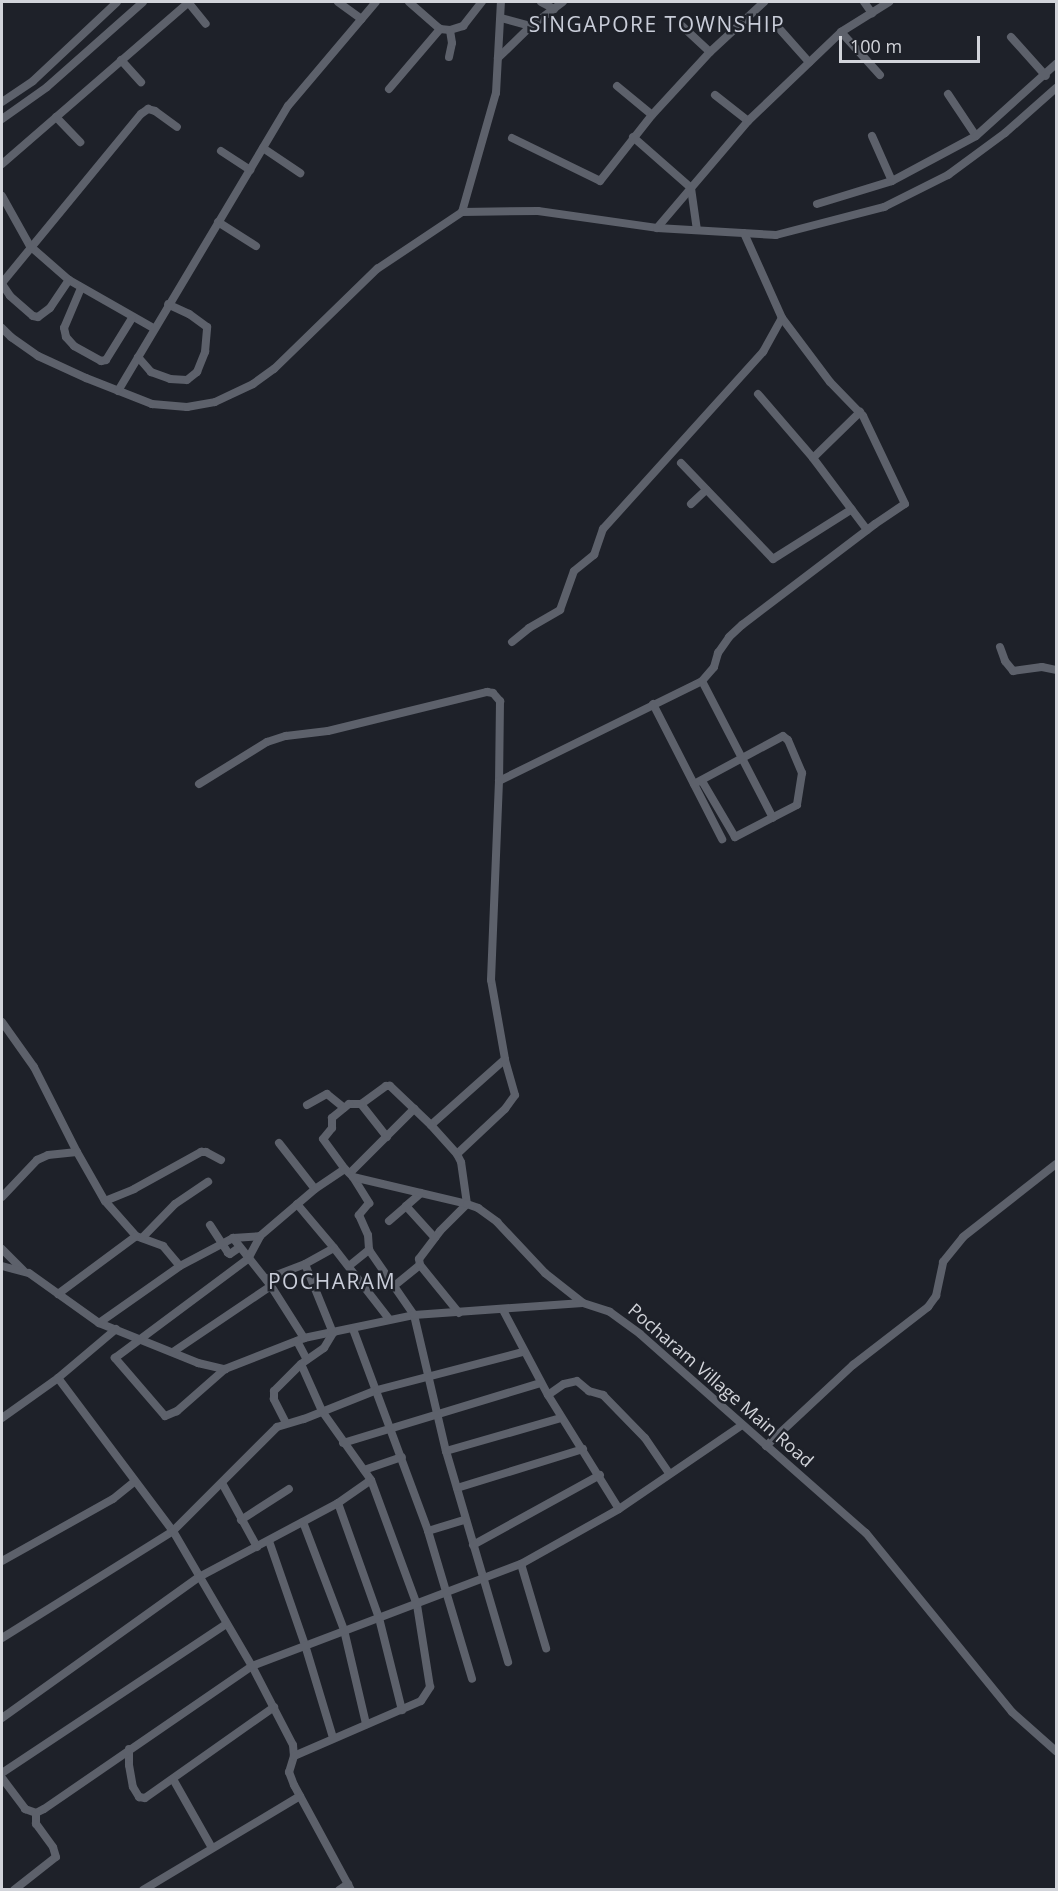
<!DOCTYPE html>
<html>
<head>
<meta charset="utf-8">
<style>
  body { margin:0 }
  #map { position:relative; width:1058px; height:1891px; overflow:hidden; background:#1e2129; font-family:"Open Sans",sans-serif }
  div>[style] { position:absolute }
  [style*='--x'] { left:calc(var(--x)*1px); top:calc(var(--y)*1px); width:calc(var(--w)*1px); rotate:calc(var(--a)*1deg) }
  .street>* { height:8px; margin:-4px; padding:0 4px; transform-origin:4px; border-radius:4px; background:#5d616b }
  span { translate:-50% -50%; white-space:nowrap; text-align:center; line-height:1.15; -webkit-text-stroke:5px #1e2129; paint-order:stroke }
  .street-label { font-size:18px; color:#d2d4da }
  .quarter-label { font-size:21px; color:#c9cdd9; letter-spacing:1.5px }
  .frame { position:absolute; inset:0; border:3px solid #d2d4da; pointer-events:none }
  .scale { position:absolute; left:839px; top:36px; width:141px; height:27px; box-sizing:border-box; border:3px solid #d2d4da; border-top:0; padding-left:8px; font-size:18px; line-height:21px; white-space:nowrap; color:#d2d4da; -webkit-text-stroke:4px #1e2129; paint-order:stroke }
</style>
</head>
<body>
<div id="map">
  <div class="street">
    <div style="--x:188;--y:2;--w:28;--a:51"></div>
    <div style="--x:338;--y:2;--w:29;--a:36"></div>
    <div style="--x:409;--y:2;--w:41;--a:41.1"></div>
    <div style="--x:440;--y:29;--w:10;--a:6"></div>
    <div style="--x:450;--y:30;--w:14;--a:-17"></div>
    <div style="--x:463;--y:26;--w:31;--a:-52"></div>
    <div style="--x:541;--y:2;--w:15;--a:28"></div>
    <div style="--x:864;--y:2;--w:14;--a:54"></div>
    <div style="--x:501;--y:18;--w:31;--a:15"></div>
    <div style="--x:531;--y:26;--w:40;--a:-37"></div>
    <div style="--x:776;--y:25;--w:50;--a:48.3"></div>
    <div style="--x:682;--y:26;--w:38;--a:43"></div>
    <div style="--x:841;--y:32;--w:58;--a:47.8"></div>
    <div style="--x:1011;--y:37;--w:52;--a:48.1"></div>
    <div style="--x:449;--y:57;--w:14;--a:-78"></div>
    <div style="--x:452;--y:43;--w:13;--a:-99"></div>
    <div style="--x:498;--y:58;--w:46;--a:-44.1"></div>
    <div style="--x:121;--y:60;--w:30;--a:48"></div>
    <div style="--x:617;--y:86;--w:45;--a:39.6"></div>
    <div style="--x:389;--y:89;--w:79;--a:-49.6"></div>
    <div style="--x:948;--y:94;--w:50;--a:56.3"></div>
    <div style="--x:715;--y:95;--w:42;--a:38.2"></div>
    <div style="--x:2;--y:102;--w:37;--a:-34"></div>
    <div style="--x:33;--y:81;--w:115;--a:-43.2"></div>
    <div style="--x:56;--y:117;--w:35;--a:46"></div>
    <div style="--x:2;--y:119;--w:55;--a:-35.4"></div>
    <div style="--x:47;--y:87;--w:128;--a:-41.5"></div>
    <div style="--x:872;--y:136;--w:49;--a:66"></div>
    <div style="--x:633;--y:137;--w:77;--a:41.3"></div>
    <div style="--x:691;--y:188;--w:42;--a:81.9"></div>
    <div style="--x:512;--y:138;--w:98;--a:26"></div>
    <div style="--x:600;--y:181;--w:84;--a:-51.8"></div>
    <div style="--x:652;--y:115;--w:86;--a:-47.4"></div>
    <div style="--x:710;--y:52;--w:74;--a:-42.8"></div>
    <div style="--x:263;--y:148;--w:45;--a:34"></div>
    <div style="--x:221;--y:151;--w:35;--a:33"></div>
    <div style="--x:2;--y:164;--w:247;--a:-40.9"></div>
    <div style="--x:2;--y:196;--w:57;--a:60.8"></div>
    <div style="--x:30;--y:246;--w:52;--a:41.1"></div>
    <div style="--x:69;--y:280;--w:97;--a:29.7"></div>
    <div style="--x:817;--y:204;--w:78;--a:-17"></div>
    <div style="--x:892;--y:181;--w:95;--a:-28.2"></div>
    <div style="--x:976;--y:136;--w:108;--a:-42"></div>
    <div style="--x:462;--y:212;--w:124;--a:-74.1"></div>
    <div style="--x:496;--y:93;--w:91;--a:-86.9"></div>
    <div style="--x:218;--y:222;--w:45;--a:32.3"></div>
    <div style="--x:657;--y:228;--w:140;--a:-49.6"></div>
    <div style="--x:748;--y:121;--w:129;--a:-43.7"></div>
    <div style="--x:841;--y:32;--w:57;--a:-32"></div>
    <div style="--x:2;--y:283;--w:219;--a:-50.6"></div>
    <div style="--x:141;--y:114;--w:9;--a:-36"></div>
    <div style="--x:148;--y:109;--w:7;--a:16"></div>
    <div style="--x:155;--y:111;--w:27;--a:36"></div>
    <div style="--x:2;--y:284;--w:14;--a:56"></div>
    <div style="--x:10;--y:296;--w:30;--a:41"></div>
    <div style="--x:33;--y:316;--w:5;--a:11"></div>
    <div style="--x:38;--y:317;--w:15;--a:-37"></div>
    <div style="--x:50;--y:308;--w:34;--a:-56"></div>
    <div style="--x:81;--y:288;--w:43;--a:113"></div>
    <div style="--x:64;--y:328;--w:9;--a:77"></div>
    <div style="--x:66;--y:337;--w:12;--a:48"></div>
    <div style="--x:74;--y:346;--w:31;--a:29"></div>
    <div style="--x:101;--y:361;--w:5;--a:-11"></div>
    <div style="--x:106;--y:360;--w:49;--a:-58.2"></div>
    <div style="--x:2;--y:328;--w:13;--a:45"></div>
    <div style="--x:11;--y:337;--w:33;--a:35"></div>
    <div style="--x:38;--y:356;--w:53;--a:24.6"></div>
    <div style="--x:86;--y:378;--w:71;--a:21.5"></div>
    <div style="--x:152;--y:404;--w:35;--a:5"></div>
    <div style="--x:187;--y:407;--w:28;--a:-10"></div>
    <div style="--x:215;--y:402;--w:42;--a:-25.3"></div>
    <div style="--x:253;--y:384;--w:26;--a:-36"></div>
    <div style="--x:274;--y:369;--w:144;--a:-44.2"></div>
    <div style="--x:377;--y:269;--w:102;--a:-33.8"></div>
    <div style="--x:462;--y:212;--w:76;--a:-0.8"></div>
    <div style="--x:538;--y:211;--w:120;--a:8.1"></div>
    <div style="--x:657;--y:228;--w:119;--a:3.4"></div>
    <div style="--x:776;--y:235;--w:112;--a:-14.5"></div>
    <div style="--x:884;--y:207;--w:72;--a:-26.6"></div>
    <div style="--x:948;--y:175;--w:71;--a:-36.4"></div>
    <div style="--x:1005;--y:133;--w:68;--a:-41.4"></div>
    <div style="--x:138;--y:357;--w:20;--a:49"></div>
    <div style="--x:151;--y:372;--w:20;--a:20"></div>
    <div style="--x:170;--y:379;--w:17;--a:3"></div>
    <div style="--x:187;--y:380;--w:13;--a:-39"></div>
    <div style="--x:197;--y:372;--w:22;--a:-68"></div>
    <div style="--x:205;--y:352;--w:25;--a:-85"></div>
    <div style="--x:207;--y:327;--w:22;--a:-144"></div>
    <div style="--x:189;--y:314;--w:23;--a:-155"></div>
    <div style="--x:118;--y:391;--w:332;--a:-59.2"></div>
    <div style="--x:288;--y:106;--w:136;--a:-49.8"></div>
    <div style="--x:758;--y:394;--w:84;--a:49.3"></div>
    <div style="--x:813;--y:458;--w:90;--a:53.1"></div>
    <div style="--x:813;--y:458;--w:66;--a:-44.4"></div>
    <div style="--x:681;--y:463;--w:133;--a:46.2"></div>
    <div style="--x:773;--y:559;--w:93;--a:-32.3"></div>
    <div style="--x:691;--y:504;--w:21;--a:-43"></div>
    <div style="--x:512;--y:642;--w:22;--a:-39"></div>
    <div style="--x:529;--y:628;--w:36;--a:-30"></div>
    <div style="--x:560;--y:610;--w:41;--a:-70.3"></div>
    <div style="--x:574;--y:571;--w:26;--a:-39"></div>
    <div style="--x:594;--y:555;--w:28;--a:-71"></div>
    <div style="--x:603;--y:529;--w:239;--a:-47.9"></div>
    <div style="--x:763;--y:352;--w:39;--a:-61"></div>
    <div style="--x:782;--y:318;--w:93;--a:-114.1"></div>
    <div style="--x:1000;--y:647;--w:15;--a:70"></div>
    <div style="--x:1005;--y:661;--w:13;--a:51"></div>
    <div style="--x:1013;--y:671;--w:29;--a:-8"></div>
    <div style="--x:1042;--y:667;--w:14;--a:12"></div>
    <div style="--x:702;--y:681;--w:154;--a:62.6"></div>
    <div style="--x:653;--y:704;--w:152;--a:62.9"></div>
    <div style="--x:199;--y:784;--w:80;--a:-31.7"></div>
    <div style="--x:267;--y:742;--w:20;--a:-18"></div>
    <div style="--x:286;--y:736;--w:42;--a:-6.8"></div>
    <div style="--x:328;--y:731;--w:164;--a:-13.8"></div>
    <div style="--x:487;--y:692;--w:6;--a:9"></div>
    <div style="--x:493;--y:693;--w:11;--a:49"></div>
    <div style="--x:500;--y:701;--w:80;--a:90.7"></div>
    <div style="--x:694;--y:784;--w:101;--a:-28.3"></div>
    <div style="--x:783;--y:736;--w:6;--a:39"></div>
    <div style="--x:788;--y:740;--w:36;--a:67"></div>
    <div style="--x:802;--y:773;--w:32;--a:99"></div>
    <div style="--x:797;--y:805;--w:70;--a:152.7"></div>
    <div style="--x:735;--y:837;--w:65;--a:-120.5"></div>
    <div style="--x:2;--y:1022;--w:55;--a:54.6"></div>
    <div style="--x:34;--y:1067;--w:95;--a:63.2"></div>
    <div style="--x:77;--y:1152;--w:56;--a:60.3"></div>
    <div style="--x:105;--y:1201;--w:47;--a:48.5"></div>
    <div style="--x:136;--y:1236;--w:29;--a:20"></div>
    <div style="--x:163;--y:1246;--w:26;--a:50"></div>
    <div style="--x:361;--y:1104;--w:42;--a:51.8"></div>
    <div style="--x:307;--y:1105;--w:23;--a:-29"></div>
    <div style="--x:327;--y:1094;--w:22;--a:39"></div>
    <div style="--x:431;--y:1125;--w:99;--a:-41.7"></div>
    <div style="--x:279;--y:1143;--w:58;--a:52"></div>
    <div style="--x:457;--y:1154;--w:66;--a:-43.2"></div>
    <div style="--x:505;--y:1109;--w:17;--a:-54"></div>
    <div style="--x:515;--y:1095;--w:37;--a:-106"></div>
    <div style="--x:505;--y:1059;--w:80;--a:-100"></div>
    <div style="--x:491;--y:980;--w:199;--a:-87.7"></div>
    <div style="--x:499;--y:781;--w:226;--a:-26.2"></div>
    <div style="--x:702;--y:681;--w:18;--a:-49"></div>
    <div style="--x:714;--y:667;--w:15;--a:-74"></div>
    <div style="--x:718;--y:653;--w:19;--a:-55"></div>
    <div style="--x:729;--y:637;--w:18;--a:-43"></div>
    <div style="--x:742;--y:625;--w:167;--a:-37.2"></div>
    <div style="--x:875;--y:524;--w:36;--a:-34"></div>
    <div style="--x:905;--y:504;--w:98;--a:-115.5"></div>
    <div style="--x:863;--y:416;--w:47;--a:-134.1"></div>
    <div style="--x:830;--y:382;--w:80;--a:-126.9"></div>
    <div style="--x:350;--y:1173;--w:91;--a:-45"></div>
    <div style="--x:353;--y:1177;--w:31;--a:58"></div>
    <div style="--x:369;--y:1203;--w:16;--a:130"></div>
    <div style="--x:359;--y:1215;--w:22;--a:66"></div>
    <div style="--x:368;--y:1235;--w:15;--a:86"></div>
    <div style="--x:369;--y:1250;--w:79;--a:55.3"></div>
    <div style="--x:414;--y:1315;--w:140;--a:76.8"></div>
    <div style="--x:446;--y:1451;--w:220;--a:73.6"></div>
    <div style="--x:421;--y:1193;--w:20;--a:139"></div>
    <div style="--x:406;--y:1206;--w:43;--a:47.8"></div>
    <div style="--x:2;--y:1197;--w:51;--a:-46.6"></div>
    <div style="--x:37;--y:1160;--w:12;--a:-24"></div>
    <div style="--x:48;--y:1155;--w:29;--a:-6"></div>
    <div style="--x:105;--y:1201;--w:31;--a:-22"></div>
    <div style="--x:134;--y:1189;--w:77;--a:-28.9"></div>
    <div style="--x:201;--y:1152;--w:5;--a:0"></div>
    <div style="--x:206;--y:1152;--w:17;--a:28"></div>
    <div style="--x:297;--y:1204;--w:57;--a:49.9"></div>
    <div style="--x:389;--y:1221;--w:23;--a:-41"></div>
    <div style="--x:210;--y:1225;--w:33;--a:57"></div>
    <div style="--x:228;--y:1253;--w:2;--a:27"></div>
    <div style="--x:230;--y:1254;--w:12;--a:-35"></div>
    <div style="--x:142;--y:1238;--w:47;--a:-45.9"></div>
    <div style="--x:175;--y:1204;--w:40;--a:-34"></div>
    <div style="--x:233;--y:1238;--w:27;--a:-4"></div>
    <div style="--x:260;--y:1236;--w:72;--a:-40.5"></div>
    <div style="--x:315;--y:1189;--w:36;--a:-34"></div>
    <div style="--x:2;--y:1249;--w:30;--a:45"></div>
    <div style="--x:2;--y:1266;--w:28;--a:15"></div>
    <div style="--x:29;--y:1273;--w:86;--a:35.5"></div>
    <div style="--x:99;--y:1323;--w:107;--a:22"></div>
    <div style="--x:198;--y:1363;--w:28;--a:13"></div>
    <div style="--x:225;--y:1369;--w:85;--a:-21.4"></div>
    <div style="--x:304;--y:1338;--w:112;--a:-11.8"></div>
    <div style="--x:414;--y:1315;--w:169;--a:-4.1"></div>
    <div style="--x:583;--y:1303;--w:28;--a:18"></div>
    <div style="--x:610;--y:1312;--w:37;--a:36"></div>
    <div style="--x:640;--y:1334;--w:301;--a:41.4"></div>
    <div style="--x:866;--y:1533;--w:231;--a:50.8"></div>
    <div style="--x:1012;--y:1712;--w:59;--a:41.6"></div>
    <div style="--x:349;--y:1266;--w:26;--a:-39"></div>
    <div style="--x:266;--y:1279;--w:42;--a:-21"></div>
    <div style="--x:305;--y:1264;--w:33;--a:-29"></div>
    <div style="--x:334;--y:1248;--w:90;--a:52.2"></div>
    <div style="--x:394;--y:1286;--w:33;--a:-39"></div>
    <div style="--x:58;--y:1294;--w:97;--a:-36.6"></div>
    <div style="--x:503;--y:1310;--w:96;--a:62.1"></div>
    <div style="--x:548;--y:1395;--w:134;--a:58.1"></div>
    <div style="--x:459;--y:1313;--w:62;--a:-129.1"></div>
    <div style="--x:420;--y:1265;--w:6;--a:-99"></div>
    <div style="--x:419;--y:1259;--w:35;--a:-53"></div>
    <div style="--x:440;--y:1231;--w:38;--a:-45"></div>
    <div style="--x:467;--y:1204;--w:42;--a:-98.1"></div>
    <div style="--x:461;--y:1162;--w:9;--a:-117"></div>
    <div style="--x:457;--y:1154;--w:39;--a:-132"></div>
    <div style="--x:431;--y:1125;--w:57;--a:-136.4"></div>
    <div style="--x:390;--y:1086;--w:4;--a:180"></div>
    <div style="--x:386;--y:1086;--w:31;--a:144"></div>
    <div style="--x:361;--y:1104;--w:12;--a:180"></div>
    <div style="--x:349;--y:1104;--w:22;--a:141"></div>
    <div style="--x:332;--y:1118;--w:10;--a:90"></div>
    <div style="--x:332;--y:1128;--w:14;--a:129"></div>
    <div style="--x:323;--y:1139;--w:37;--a:54"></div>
    <div style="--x:345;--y:1169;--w:11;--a:45"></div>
    <div style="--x:353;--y:1177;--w:117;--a:13.3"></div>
    <div style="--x:467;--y:1204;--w:12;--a:20"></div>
    <div style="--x:478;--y:1208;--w:24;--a:36"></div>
    <div style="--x:497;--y:1222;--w:70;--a:46.7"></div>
    <div style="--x:545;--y:1273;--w:48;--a:38.3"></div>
    <div style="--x:99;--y:1323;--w:99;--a:-35.1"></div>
    <div style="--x:180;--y:1266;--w:60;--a:-27.8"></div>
    <div style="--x:233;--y:1238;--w:61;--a:51.6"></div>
    <div style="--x:271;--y:1286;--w:62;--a:57.6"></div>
    <div style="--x:353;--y:1329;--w:215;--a:69.6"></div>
    <div style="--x:428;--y:1531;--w:154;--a:73.4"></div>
    <div style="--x:297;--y:1341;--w:21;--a:62"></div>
    <div style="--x:173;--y:1352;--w:118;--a:-34"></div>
    <div style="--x:225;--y:1369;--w:64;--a:138.8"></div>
    <div style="--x:177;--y:1411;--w:13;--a:157"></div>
    <div style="--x:165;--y:1416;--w:77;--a:-130.8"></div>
    <div style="--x:115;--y:1358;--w:166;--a:-36.7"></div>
    <div style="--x:248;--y:1259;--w:26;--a:-62"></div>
    <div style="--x:58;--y:1378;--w:191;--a:53.1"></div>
    <div style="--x:173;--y:1531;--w:156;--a:59.7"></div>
    <div style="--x:252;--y:1666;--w:89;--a:62.6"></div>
    <div style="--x:293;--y:1745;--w:11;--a:85"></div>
    <div style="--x:294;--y:1756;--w:17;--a:107"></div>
    <div style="--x:289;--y:1772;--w:14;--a:69"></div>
    <div style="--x:294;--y:1785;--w:119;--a:61.5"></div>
    <div style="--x:548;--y:1395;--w:19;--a:-35"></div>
    <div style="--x:564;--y:1384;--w:13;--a:-13"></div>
    <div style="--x:577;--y:1381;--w:16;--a:40"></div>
    <div style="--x:589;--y:1391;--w:15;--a:16"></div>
    <div style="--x:603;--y:1395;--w:60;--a:45.7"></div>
    <div style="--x:645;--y:1438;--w:42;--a:55.6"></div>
    <div style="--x:2;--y:1418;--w:69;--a:-35.5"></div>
    <div style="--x:58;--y:1378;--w:76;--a:-40.2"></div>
    <div style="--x:286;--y:1423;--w:27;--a:-117"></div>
    <div style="--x:274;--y:1399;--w:8;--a:-90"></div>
    <div style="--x:274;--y:1391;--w:38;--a:-45"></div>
    <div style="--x:301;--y:1364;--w:28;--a:-35"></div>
    <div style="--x:324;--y:1348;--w:17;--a:-59"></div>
    <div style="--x:333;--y:1333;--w:74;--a:-112.1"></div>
    <div style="--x:343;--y:1443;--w:206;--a:-16.9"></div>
    <div style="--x:766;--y:1446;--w:119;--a:-43"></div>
    <div style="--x:853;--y:1365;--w:95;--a:-37.7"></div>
    <div style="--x:928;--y:1307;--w:14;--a:-54"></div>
    <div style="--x:936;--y:1296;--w:35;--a:-78"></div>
    <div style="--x:943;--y:1262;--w:32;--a:-51"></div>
    <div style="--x:963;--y:1237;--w:118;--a:-38.1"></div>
    <div style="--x:446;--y:1451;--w:120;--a:-16"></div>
    <div style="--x:364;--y:1470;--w:40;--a:-18.9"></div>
    <div style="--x:222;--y:1483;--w:73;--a:61.3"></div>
    <div style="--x:457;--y:1488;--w:132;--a:-17.2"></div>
    <div style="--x:338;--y:1503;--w:122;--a:70.4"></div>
    <div style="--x:379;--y:1618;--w:95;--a:76"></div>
    <div style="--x:241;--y:1520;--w:57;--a:-32.9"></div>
    <div style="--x:303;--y:1522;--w:116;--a:69.2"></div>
    <div style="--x:344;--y:1630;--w:97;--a:76.8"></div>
    <div style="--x:428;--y:1531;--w:39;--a:-17"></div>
    <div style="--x:269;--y:1541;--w:110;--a:70.9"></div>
    <div style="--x:305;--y:1645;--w:97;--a:73.2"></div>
    <div style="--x:473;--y:1545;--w:145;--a:-28.9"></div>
    <div style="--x:2;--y:1561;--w:127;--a:-29.2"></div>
    <div style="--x:113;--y:1499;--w:28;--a:-39"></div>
    <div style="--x:521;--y:1564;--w:88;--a:73.4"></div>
    <div style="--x:2;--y:1638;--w:202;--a:-32"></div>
    <div style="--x:173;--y:1531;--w:147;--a:-45"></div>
    <div style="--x:277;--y:1427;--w:28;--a:-17"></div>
    <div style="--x:304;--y:1419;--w:79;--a:-21.7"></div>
    <div style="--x:377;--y:1390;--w:151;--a:-14.6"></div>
    <div style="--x:2;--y:1718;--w:242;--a:-35.6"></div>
    <div style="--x:199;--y:1577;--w:157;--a:-28"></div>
    <div style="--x:338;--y:1503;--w:40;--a:-34.9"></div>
    <div style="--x:129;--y:1749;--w:16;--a:90"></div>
    <div style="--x:129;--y:1765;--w:22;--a:80"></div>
    <div style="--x:133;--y:1787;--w:12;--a:59"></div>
    <div style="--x:139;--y:1797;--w:6;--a:9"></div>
    <div style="--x:145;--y:1798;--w:158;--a:-35.2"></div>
    <div style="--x:294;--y:1756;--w:138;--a:-23.4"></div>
    <div style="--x:421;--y:1701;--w:17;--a:-57"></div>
    <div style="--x:430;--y:1687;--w:83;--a:-99"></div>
    <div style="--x:417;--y:1605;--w:133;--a:-110.2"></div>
    <div style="--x:371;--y:1480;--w:85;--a:-125.4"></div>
    <div style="--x:322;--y:1411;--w:51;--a:-114.1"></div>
    <div style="--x:2;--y:1773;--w:269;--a:-33.6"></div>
    <div style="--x:2;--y:1778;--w:39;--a:53"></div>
    <div style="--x:25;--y:1809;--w:12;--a:20"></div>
    <div style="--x:36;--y:1813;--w:9;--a:-27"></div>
    <div style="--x:44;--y:1809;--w:252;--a:-34.5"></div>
    <div style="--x:252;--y:1666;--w:288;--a:-20.8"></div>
    <div style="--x:521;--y:1564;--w:112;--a:-29.3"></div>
    <div style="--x:619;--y:1509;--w:149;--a:-34.3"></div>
    <div style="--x:173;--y:1779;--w:79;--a:60.5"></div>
    <div style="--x:14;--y:1890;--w:53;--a:-38.2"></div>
    <div style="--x:56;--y:1857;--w:10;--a:-107"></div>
    <div style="--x:53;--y:1847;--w:29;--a:-126"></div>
    <div style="--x:36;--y:1824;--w:11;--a:-90"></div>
    <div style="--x:143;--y:1890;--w:183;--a:-30.9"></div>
    <div style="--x:339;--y:1890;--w:11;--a:-34"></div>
  </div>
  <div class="street-label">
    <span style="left:721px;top:1385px;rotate:41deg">Pocharam Village Main Road</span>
  </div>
  <div class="quarter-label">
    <span style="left:657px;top:24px">SINGAPORE TOWNSHIP</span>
    <span style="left:332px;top:1281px">POCHARAM</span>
  </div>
  <div class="frame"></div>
  <div class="scale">100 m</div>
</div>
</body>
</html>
